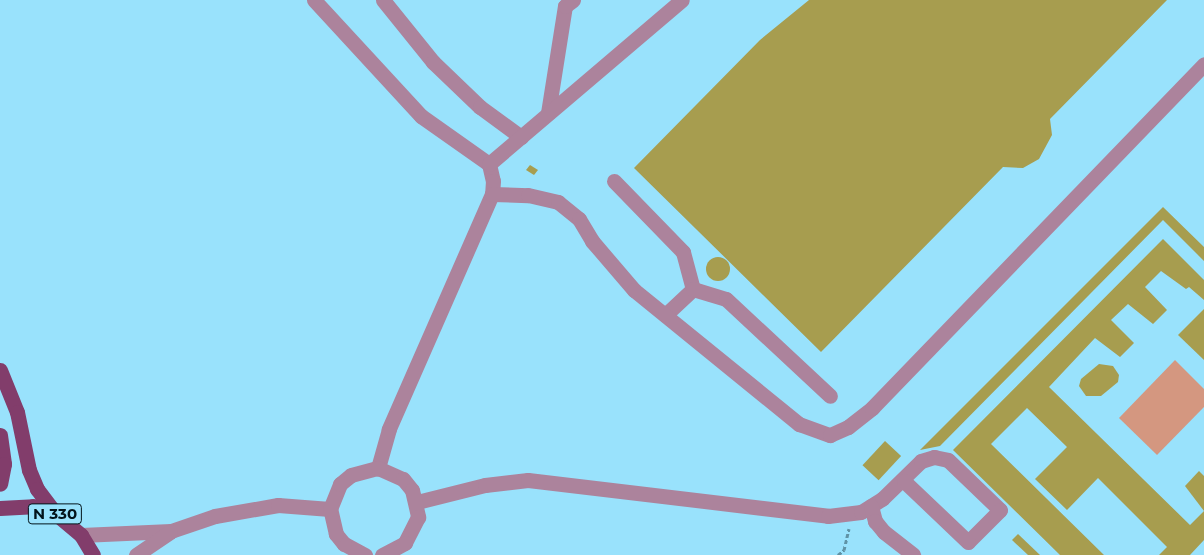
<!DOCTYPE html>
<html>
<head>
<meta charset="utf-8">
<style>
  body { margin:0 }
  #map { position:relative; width:1204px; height:555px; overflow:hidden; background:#99e2fc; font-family:Montserrat,sans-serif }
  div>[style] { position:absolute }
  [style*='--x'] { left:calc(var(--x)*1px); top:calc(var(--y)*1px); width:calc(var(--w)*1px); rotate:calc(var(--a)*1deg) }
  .green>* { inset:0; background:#d49780 }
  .building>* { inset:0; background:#a79d4f; transform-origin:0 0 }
  .round { border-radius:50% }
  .path>* { height:3px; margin-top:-1.5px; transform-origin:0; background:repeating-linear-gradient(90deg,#5f93a6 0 4px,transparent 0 6.5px) }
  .minor>* { height:15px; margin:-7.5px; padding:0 7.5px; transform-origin:7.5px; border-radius:7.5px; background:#ac839c }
  .major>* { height:15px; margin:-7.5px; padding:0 7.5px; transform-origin:7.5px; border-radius:7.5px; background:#823d6b }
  span { translate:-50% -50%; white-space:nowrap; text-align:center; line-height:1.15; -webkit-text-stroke:4px #99e2fc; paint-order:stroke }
  .shield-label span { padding:1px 4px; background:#99e2fc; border:1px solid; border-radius:4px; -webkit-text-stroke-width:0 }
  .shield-label { font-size:15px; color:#02141b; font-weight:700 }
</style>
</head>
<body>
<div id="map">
  <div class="green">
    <div style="clip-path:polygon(1175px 360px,1204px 389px,1204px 407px,1157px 455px,1119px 418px)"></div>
  </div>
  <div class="building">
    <div style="clip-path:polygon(809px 0,1167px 0,1050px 119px,1052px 135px,1039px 159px,1023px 168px,1003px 167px,821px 352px,634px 168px,760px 40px)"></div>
    <div style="clip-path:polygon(530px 165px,538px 170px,534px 175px,526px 170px)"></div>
    <div style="clip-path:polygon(1163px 207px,1204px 247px,1204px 261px,1163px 220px,940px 446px,920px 450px)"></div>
    <div style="clip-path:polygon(1163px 239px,1204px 280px,1204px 300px,1189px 287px,1186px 289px,1161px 271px,1145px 287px,1167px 310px,1153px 324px,1128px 304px,1111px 320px,1134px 343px,1120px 357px,1095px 338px,1049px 387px,1190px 525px,1204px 511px,1204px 540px,1190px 555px,1159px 555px,1167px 547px,1098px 478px,1067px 510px,1035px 479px,1067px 447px,1027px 408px,991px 444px,1104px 555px,1060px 555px,953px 450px)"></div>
    <div class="round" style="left:706px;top:257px;width:24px;height:24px"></div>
    <div style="clip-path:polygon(1204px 309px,1204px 360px,1178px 335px)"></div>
    <div style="clip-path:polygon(1099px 364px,1113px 366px,1119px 375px,1118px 382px,1101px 396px,1086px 396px,1079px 386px,1081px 379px)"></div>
    <div style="left:885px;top:441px;width:22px;height:33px;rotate:43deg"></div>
    <div style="clip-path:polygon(1199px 471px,1204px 476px,1204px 511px,1185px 486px)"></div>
    <div style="clip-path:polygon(1018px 534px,1040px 555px,1028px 555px,1012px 540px)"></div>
  </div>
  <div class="path">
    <div style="--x:838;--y:555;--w:8;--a:-40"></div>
    <div style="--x:844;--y:550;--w:22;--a:-77"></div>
  </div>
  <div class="minor">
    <div style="--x:314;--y:0;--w:158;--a:47.3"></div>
    <div style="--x:421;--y:116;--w:83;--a:35.2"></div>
    <div style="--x:489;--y:164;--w:17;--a:77"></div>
    <div style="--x:493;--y:181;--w:13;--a:94"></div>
    <div style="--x:492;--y:194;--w:257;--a:113.7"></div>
    <div style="--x:389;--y:429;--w:41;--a:105.8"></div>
    <div style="--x:383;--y:0;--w:80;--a:51.1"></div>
    <div style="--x:433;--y:62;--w:65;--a:43.8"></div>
    <div style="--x:480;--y:107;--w:51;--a:36.2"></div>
    <div style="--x:548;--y:113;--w:108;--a:-81"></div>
    <div style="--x:565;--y:6;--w:10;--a:-37"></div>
    <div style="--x:489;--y:164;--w:253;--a:-40.4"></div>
    <div style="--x:614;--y:181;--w:99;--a:45.8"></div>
    <div style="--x:683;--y:252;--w:38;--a:75"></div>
    <div style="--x:693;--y:289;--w:38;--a:137"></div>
    <div style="--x:492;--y:194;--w:36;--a:2"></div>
    <div style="--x:528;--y:195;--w:31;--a:13"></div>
    <div style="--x:558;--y:202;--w:27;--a:39"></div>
    <div style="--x:579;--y:219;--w:26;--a:59"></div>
    <div style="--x:592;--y:241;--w:65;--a:49.4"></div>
    <div style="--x:634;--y:290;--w:213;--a:39.1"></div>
    <div style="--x:799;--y:424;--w:33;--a:20"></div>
    <div style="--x:830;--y:435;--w:20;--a:-24"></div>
    <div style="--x:848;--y:427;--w:31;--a:-38"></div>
    <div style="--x:872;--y:408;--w:478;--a:-46"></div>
    <div style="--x:693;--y:289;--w:34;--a:17"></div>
    <div style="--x:726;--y:299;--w:142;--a:43"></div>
    <div style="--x:417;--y:502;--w:70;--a:-14"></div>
    <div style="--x:485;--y:485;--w:43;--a:-6.6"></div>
    <div style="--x:528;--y:480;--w:302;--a:6.8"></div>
    <div style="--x:828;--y:516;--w:33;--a:-7"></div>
    <div style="--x:861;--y:512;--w:25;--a:-32"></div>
    <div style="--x:882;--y:499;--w:54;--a:-44.3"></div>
    <div style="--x:921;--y:461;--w:14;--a:-17"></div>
    <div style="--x:934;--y:457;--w:14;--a:12"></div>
    <div style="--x:948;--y:460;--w:72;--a:43.9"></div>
    <div style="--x:1000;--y:510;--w:45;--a:135"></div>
    <div style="--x:968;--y:542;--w:88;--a:-136.4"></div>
    <div style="--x:871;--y:506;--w:16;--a:75"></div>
    <div style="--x:875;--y:521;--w:14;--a:51"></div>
    <div style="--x:884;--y:532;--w:37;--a:38"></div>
    <div style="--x:81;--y:535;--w:90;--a:-2.5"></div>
    <div style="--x:171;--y:531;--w:46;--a:-18.8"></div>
    <div style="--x:215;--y:516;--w:64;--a:-9.9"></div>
    <div style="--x:278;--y:505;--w:52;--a:4.4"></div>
    <div style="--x:136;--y:555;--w:41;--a:-34.1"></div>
    <div style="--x:365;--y:555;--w:24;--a:-152"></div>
    <div style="--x:344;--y:544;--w:13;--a:-129"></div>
    <div style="--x:336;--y:534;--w:26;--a:-103"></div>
    <div style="--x:330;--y:509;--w:27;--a:-68"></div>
    <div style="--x:340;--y:484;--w:14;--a:-39"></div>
    <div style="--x:351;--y:475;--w:28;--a:-15"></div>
    <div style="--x:378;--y:468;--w:27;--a:24"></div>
    <div style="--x:403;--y:479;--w:14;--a:51"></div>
    <div style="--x:412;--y:490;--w:28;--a:77"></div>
    <div style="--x:418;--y:517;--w:29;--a:117"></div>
    <div style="--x:405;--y:543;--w:26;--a:152"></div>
  </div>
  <div class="major">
    <div style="--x:0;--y:370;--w:45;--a:68"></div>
    <div style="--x:17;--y:412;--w:59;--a:78.3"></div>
    <div style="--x:29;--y:470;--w:21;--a:67"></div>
    <div style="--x:37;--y:489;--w:31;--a:53"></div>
    <div style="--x:0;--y:435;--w:29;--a:82"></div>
    <div style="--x:4;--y:464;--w:20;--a:101"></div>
    <div style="--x:0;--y:508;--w:33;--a:-3"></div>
    <div style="--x:33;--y:506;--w:24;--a:19"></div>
    <div style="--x:56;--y:514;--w:33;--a:40"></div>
    <div style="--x:81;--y:535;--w:23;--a:59"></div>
  </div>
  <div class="shield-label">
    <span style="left:55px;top:514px">N 330</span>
  </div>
</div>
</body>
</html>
